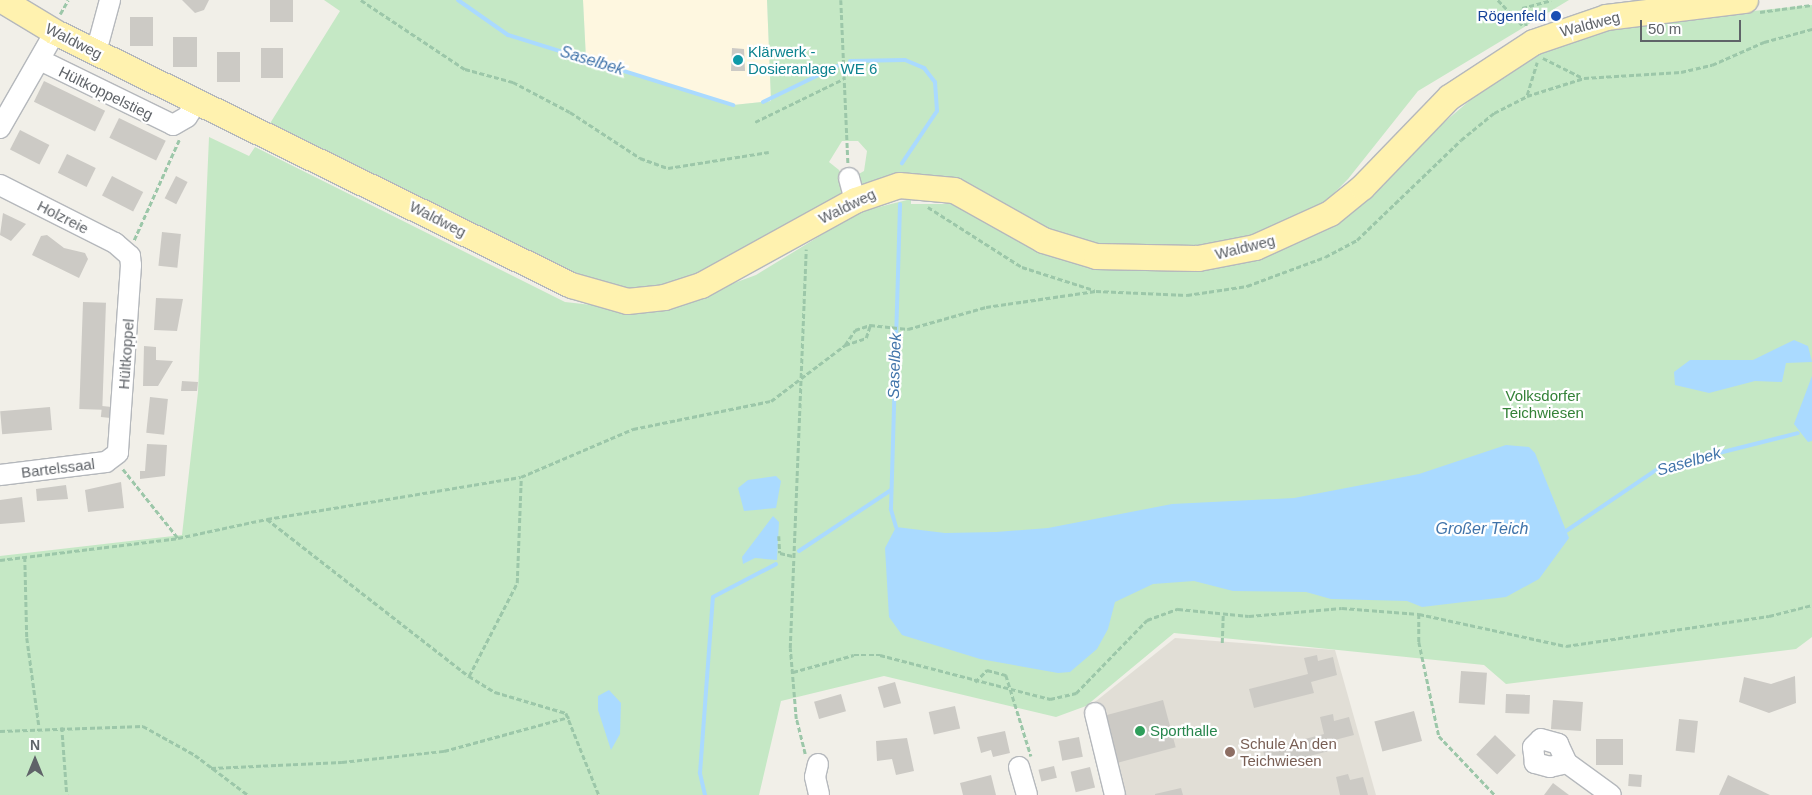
<!DOCTYPE html>
<html>
<head>
<meta charset="utf-8">
<style>
  body { margin:0 }
  #map { position:relative; width:1812px; height:795px; overflow:hidden; background:#f1efe8; font-family:Arial,sans-serif }
  div>[style] { position:absolute }
  [style*='--x'] { left:calc(var(--x)*1px); top:calc(var(--y)*1px); width:calc(var(--w)*1px); rotate:calc(var(--a)*1deg) }
  .commercial>* { inset:0; background:#fef7e0 }
  .education>* { inset:0; background:#e1ded6 }
  .green>* { inset:0; background:#c5e8c5 }
  .water>* { inset:0; background:#aadaff }
  .stream>* { height:4px; margin:-2px; padding:0 2px; transform-origin:2px; border-radius:2px; background:#aadaff }
  .building>* { inset:0; background:#cccac5; transform-origin:0 0 }
  .path>* { height:2.5px; margin-top:-1.25px; transform-origin:0; background:repeating-linear-gradient(90deg,#9cc7a9 0 5px,transparent 0 7.5px) }
  .roads { filter:drop-shadow(1px 0 #b5b8bc) drop-shadow(-1px 0 #b5b8bc) drop-shadow(0 1px #b5b8bc) drop-shadow(0 -1px #b5b8bc) }
  .minor>* { height:20px; margin:-10px; padding:0 10px; transform-origin:10px; border-radius:10px; background:#fff }
  .major>* { height:25px; margin:-12.5px; padding:0 12.5px; transform-origin:12.5px; border-radius:12.5px; background:#fff2af }
  .dots>* { width:14px; height:14px; translate:-50% -50%; box-sizing:border-box; border:2px solid #fff; border-radius:50% }
  span { translate:-50% -50%; white-space:nowrap; text-align:center; line-height:1.15; -webkit-text-stroke:4.5px #fff; paint-order:stroke }
  .transit-label { font-size:15px; color:#164399 }
  .right { translate:-100% -50%; text-align:right }
  .street-label { font-size:15px; color:#5f6368 }
  .culture-label { font-size:15px; color:#0d838f }
  .left { translate:0 -50%; text-align:left }
  .park-label { font-size:15px; color:#348238 }
  .leisure-label { font-size:15px; color:#27864d }
  .education-label { font-size:15px; color:#785e54 }
  .water-label { font-size:16px; color:#4174aa; font-style:italic }
  .north { position:absolute; left:10px; top:735px; width:50px; height:50px; -webkit-text-stroke:4px #fff; paint-order:stroke; rotate:0deg; font-size:14px; font-weight:700; line-height:20px; text-align:center; color:#5f6368 }
  .north::after { content:''; display:block; margin:auto; width:18px; height:22px; background:#5f6368; clip-path:polygon(50% 0,100% 100%,50% 72%,0 100%) }
  .scale { position:absolute; left:1640px; top:20px; width:101px; height:22px; box-sizing:border-box; border:2px solid #5f6368; border-top:0; padding-left:6px; font-size:15px; line-height:18px; white-space:nowrap; color:#5f6368; -webkit-text-stroke:4px #fff; paint-order:stroke }
</style>
</head>
<body>
<div id="map">
  <div class="commercial">
    <div style="clip-path:polygon(583px 0,767px 0,771px 101px,733px 105px,586px 59px)"></div>
  </div>
  <div class="education">
    <div style="clip-path:polygon(1175px 638px,1335px 650px,1376px 795px,1108px 795px,1086px 709px)"></div>
  </div>
  <div class="green">
    <div style="clip-path:polygon(324px 0,583px 0,586px 59px,733px 105px,771px 101px,767px 0,1569px 0,1418px 91px,1348px 179px,1296px 232px,1114px 258px,954px 190px,856px 200px,857px 175px,864px 171px,867px 151px,858px 141px,842px 141px,829px 162px,839px 170px,855px 200px,716px 279px,627px 301px,264px 133px,340px 11px)"></div>
    <div style="clip-path:polygon(1812px 5px,1812px 637px,1796px 649px,1506px 684px,1484px 665px,1174px 633px,1086px 706px,1056px 717px,884px 676px,781px 701px,759px 795px,0 795px,0 556px,182px 535px,198px 392px,209px 137px,249px 156px,255px 147px,565px 302px,655px 312px,756px 275px,859px 212px,911px 199px,911px 204px,954px 204px,1088px 264px,1163px 270px,1237px 263px,1294px 245px,1370px 198px,1433px 132px,1511px 65px,1607px 26px)"></div>
  </div>
  <div class="water">
    <div style="clip-path:polygon(1794px 340px,1808px 346px,1812px 362px,1786px 363px,1782px 382px,1755px 381px,1709px 393px,1675px 385px,1674px 372px,1690px 360px,1753px 360px)"></div>
    <div style="clip-path:polygon(1812px 376px,1812px 441px,1808px 442px,1794px 424px)"></div>
    <div style="clip-path:polygon(1506px 445px,1529px 447px,1535px 453px,1569px 538px,1539px 579px,1506px 597px,1422px 607px,1407px 601px,1331px 599px,1306px 592px,1233px 591px,1194px 581px,1153px 584px,1115px 602px,1108px 629px,1097px 649px,1070px 672px,1058px 673px,980px 659px,902px 635px,889px 617px,885px 548px,896px 527px,945px 533px,996px 532px,1048px 528px,1172px 504px,1294px 498px,1419px 474px)"></div>
    <div style="clip-path:polygon(776px 476px,781px 481px,776px 508px,744px 511px,738px 488px,748px 480px)"></div>
    <div style="clip-path:polygon(773px 516px,779px 522px,777px 560px,755px 558px,743px 564px,742px 557px)"></div>
    <div style="clip-path:polygon(609px 690px,621px 703px,620px 734px,611px 750px,598px 710px,598px 696px)"></div>
  </div>
  <div class="stream">
    <div style="--x:458;--y:0;--w:61;--a:35"></div>
    <div style="--x:508;--y:35;--w:236;--a:17.3"></div>
    <div style="--x:850;--y:61;--w:55;--a:-1"></div>
    <div style="--x:905;--y:60;--w:21;--a:23"></div>
    <div style="--x:924;--y:68;--w:18;--a:52"></div>
    <div style="--x:935;--y:82;--w:29;--a:86"></div>
    <div style="--x:937;--y:111;--w:63;--a:123.9"></div>
    <div style="--x:763;--y:102;--w:82;--a:-25.9"></div>
    <div style="--x:896;--y:527;--w:19;--a:-106"></div>
    <div style="--x:891;--y:509;--w:305;--a:-88.3"></div>
    <div style="--x:1566;--y:531;--w:112;--a:-34.1"></div>
    <div style="--x:1659;--y:468;--w:143;--a:-14.1"></div>
    <div style="--x:799;--y:551;--w:110;--a:-33.5"></div>
    <div style="--x:705;--y:795;--w:23;--a:-103"></div>
    <div style="--x:700;--y:773;--w:176;--a:-85.8"></div>
    <div style="--x:713;--y:597;--w:71;--a:-27.6"></div>
  </div>
  <div class="building">
    <div style="clip-path:polygon(182px 0,209px 0,204px 10px,195px 13px)"></div>
    <div style="left:270px;top:0;width:23px;height:22px"></div>
    <div style="left:130px;top:17px;width:23px;height:29px"></div>
    <div style="left:173px;top:37px;width:24px;height:30px"></div>
    <div style="left:261px;top:48px;width:22px;height:30px"></div>
    <div style="clip-path:polygon(732px 48px,744px 49px,745px 71px,731px 71px)"></div>
    <div style="left:217px;top:52px;width:23px;height:30px"></div>
    <div style="left:44px;top:81px;width:68px;height:23px;rotate:26deg"></div>
    <div style="left:119px;top:118px;width:52px;height:22px;rotate:26deg"></div>
    <div style="left:20px;top:130px;width:33px;height:22px;rotate:27deg"></div>
    <div style="left:67px;top:154px;width:32px;height:21px;rotate:26deg"></div>
    <div style="left:112px;top:176px;width:35px;height:22px;rotate:27deg"></div>
    <div style="left:176px;top:176px;width:13px;height:25px;rotate:27deg"></div>
    <div style="clip-path:polygon(3px 213px,26px 224px,11px 241px,0 235px)"></div>
    <div style="left:162px;top:232px;width:19px;height:34px;rotate:6deg"></div>
    <div style="clip-path:polygon(47px 235px,64px 248px,85px 253px,88px 259px,79px 278px,32px 255px,41px 236px)"></div>
    <div style="clip-path:polygon(156px 298px,183px 299px,177px 331px,154px 330px)"></div>
    <div style="left:83px;top:302px;width:23px;height:107px;rotate:2deg"></div>
    <div style="clip-path:polygon(144px 346px,156px 347px,156px 360px,173px 361px,158px 386px,143px 386px)"></div>
    <div style="clip-path:polygon(182px 381px,198px 382px,197px 391px,181px 391px)"></div>
    <div style="left:150px;top:397px;width:18px;height:36px;rotate:6deg"></div>
    <div style="left:102px;top:406px;width:10px;height:11px;rotate:6deg"></div>
    <div style="left:50px;top:407px;width:23px;height:50px;rotate:85deg"></div>
    <div style="clip-path:polygon(147px 444px,167px 445px,165px 476px,140px 479px,140px 471px,145px 471px)"></div>
    <div style="clip-path:polygon(121px 482px,124px 508px,88px 512px,85px 490px)"></div>
    <div style="clip-path:polygon(66px 485px,68px 499px,37px 501px,36px 489px)"></div>
    <div style="clip-path:polygon(22px 497px,25px 522px,0 524px,0 500px)"></div>
    <div style="clip-path:polygon(1317px 655px,1318px 661px,1333px 657px,1337px 675px,1311px 682px,1314px 693px,1254px 708px,1249px 689px,1308px 674px,1304px 658px)"></div>
    <div style="left:1461px;top:671px;width:26px;height:32px;rotate:4deg"></div>
    <div style="clip-path:polygon(1795px 676px,1796px 703px,1769px 713px,1739px 702px,1744px 677px,1771px 684px)"></div>
    <div style="left:895px;top:682px;width:22px;height:18px;rotate:74deg"></div>
    <div style="left:841px;top:694px;width:18px;height:28px;rotate:74deg"></div>
    <div style="left:1506px;top:694px;width:24px;height:19px;rotate:2deg"></div>
    <div style="left:1163px;top:700px;width:49px;height:61px;rotate:75deg"></div>
    <div style="left:1553px;top:700px;width:30px;height:29px;rotate:4deg"></div>
    <div style="left:955px;top:706px;width:23px;height:27px;rotate:77deg"></div>
    <div style="left:1414px;top:711px;width:31px;height:41px;rotate:75deg"></div>
    <div style="clip-path:polygon(1333px 714px,1334px 721px,1349px 717px,1354px 735px,1327px 742px,1329px 751px,1267px 767px,1263px 750px,1324px 734px,1320px 717px)"></div>
    <div style="left:1679px;top:719px;width:19px;height:32px;rotate:6deg"></div>
    <div style="clip-path:polygon(1005px 731px,1010px 753px,993px 757px,991px 750px,981px 753px,977px 737px)"></div>
    <div style="left:1495px;top:735px;width:29px;height:27px;rotate:44deg"></div>
    <div style="left:1079px;top:737px;width:20px;height:21px;rotate:79deg"></div>
    <div style="clip-path:polygon(907px 738px,914px 771px,896px 775px,892px 759px,877px 761px,876px 741px)"></div>
    <div style="left:1596px;top:739px;width:27px;height:26px"></div>
    <div style="left:1054px;top:766px;width:12px;height:16px;rotate:76deg"></div>
    <div style="left:1090px;top:767px;width:21px;height:20px;rotate:76deg"></div>
    <div style="clip-path:polygon(1348px 774px,1350px 780px,1363px 777px,1368px 795px,1340px 795px,1336px 777px)"></div>
    <div style="left:1629px;top:774px;width:13px;height:12px;rotate:4deg"></div>
    <div style="clip-path:polygon(991px 775px,996px 795px,963px 795px,960px 783px)"></div>
    <div style="clip-path:polygon(1728px 775px,1770px 795px,1719px 795px)"></div>
    <div style="clip-path:polygon(1553px 783px,1569px 795px,1544px 795px)"></div>
    <div style="clip-path:polygon(1181px 788px,1183px 795px,1155px 795px,1155px 794px)"></div>
  </div>
  <div class="path">
    <div style="--x:361;--y:0;--w:125;--a:33.6"></div>
    <div style="--x:465;--y:69;--w:50;--a:15.2"></div>
    <div style="--x:513;--y:82;--w:64;--a:27.8"></div>
    <div style="--x:570;--y:112;--w:84;--a:33.3"></div>
    <div style="--x:640;--y:158;--w:30;--a:20"></div>
    <div style="--x:668;--y:168;--w:102;--a:-9"></div>
    <div style="--x:841;--y:0;--w:163;--a:87.5"></div>
    <div style="--x:1498;--y:0;--w:36;--a:46"></div>
    <div style="--x:1760;--y:12;--w:52;--a:-7.7"></div>
    <div style="--x:60;--y:14;--w:16;--a:-60"></div>
    <div style="--x:1526;--y:26;--w:18;--a:-103"></div>
    <div style="--x:1522;--y:8;--w:30;--a:-15"></div>
    <div style="--x:1543;--y:58;--w:45;--a:26.6"></div>
    <div style="--x:1527;--y:95;--w:34;--a:-73"></div>
    <div style="--x:755;--y:122;--w:98;--a:-26"></div>
    <div style="--x:928;--y:207;--w:112;--a:32.6"></div>
    <div style="--x:1022;--y:267;--w:76;--a:17.7"></div>
    <div style="--x:134;--y:240;--w:110;--a:-65.8"></div>
    <div style="--x:845;--y:345;--w:22;--a:-18"></div>
    <div style="--x:866;--y:338;--w:13;--a:-72"></div>
    <div style="--x:123;--y:469;--w:88;--a:51.4"></div>
    <div style="--x:267;--y:519;--w:256;--a:37.9"></div>
    <div style="--x:469;--y:676;--w:31;--a:32"></div>
    <div style="--x:495;--y:692;--w:74;--a:16.5"></div>
    <div style="--x:566;--y:713;--w:88;--a:68.1"></div>
    <div style="--x:779;--y:536;--w:17;--a:87"></div>
    <div style="--x:780;--y:553;--w:13;--a:13"></div>
    <div style="--x:25;--y:557;--w:81;--a:88.6"></div>
    <div style="--x:27;--y:638;--w:89;--a:82.2"></div>
    <div style="--x:0;--y:560;--w:179;--a:-7"></div>
    <div style="--x:178;--y:538;--w:91;--a:-12.1"></div>
    <div style="--x:267;--y:519;--w:257;--a:-9.4"></div>
    <div style="--x:521;--y:477;--w:122;--a:-23.2"></div>
    <div style="--x:633;--y:429;--w:141;--a:-11.5"></div>
    <div style="--x:771;--y:401;--w:93;--a:-37.1"></div>
    <div style="--x:845;--y:345;--w:18;--a:-56"></div>
    <div style="--x:855;--y:330;--w:16;--a:-18"></div>
    <div style="--x:870;--y:325;--w:38;--a:6"></div>
    <div style="--x:908;--y:329;--w:81;--a:-15.8"></div>
    <div style="--x:986;--y:307;--w:111;--a:-8.3"></div>
    <div style="--x:1096;--y:291;--w:91;--a:2.5"></div>
    <div style="--x:1187;--y:295;--w:61;--a:-8.5"></div>
    <div style="--x:1247;--y:286;--w:83;--a:-20.4"></div>
    <div style="--x:1325;--y:257;--w:36;--a:-28"></div>
    <div style="--x:1357;--y:240;--w:144;--a:-43.9"></div>
    <div style="--x:1461;--y:140;--w:43;--a:-39.3"></div>
    <div style="--x:1494;--y:113;--w:37;--a:-27"></div>
    <div style="--x:1527;--y:96;--w:60;--a:-17.5"></div>
    <div style="--x:1584;--y:78;--w:97;--a:-3.5"></div>
    <div style="--x:1681;--y:72;--w:32;--a:-13"></div>
    <div style="--x:1712;--y:65;--w:57;--a:-23.9"></div>
    <div style="--x:1764;--y:42;--w:50;--a:-15.2"></div>
    <div style="--x:1419;--y:614;--w:28;--a:90"></div>
    <div style="--x:1419;--y:642;--w:96;--a:78"></div>
    <div style="--x:1439;--y:736;--w:81;--a:46.5"></div>
    <div style="--x:1222;--y:643;--w:29;--a:-88"></div>
    <div style="--x:793;--y:672;--w:63;--a:-15.6"></div>
    <div style="--x:854;--y:655;--w:26;--a:0"></div>
    <div style="--x:880;--y:655;--w:176;--a:14.5"></div>
    <div style="--x:1050;--y:699;--w:27;--a:-13"></div>
    <div style="--x:1076;--y:693;--w:102;--a:-45.8"></div>
    <div style="--x:1147;--y:620;--w:33;--a:-20"></div>
    <div style="--x:1178;--y:609;--w:71;--a:5.6"></div>
    <div style="--x:1249;--y:616;--w:93;--a:-4.9"></div>
    <div style="--x:1342;--y:608;--w:77;--a:4.5"></div>
    <div style="--x:1419;--y:614;--w:150;--a:12.3"></div>
    <div style="--x:1566;--y:646;--w:205;--a:-8.4"></div>
    <div style="--x:1769;--y:616;--w:44;--a:-14.3"></div>
    <div style="--x:469;--y:676;--w:105;--a:-62.7"></div>
    <div style="--x:517;--y:583;--w:106;--a:-87.8"></div>
    <div style="--x:975;--y:682;--w:17;--a:-45"></div>
    <div style="--x:987;--y:670;--w:20;--a:15"></div>
    <div style="--x:1006;--y:675;--w:85;--a:72.8"></div>
    <div style="--x:62;--y:727;--w:68;--a:85.8"></div>
    <div style="--x:0;--y:731;--w:143;--a:-2"></div>
    <div style="--x:143;--y:726;--w:60;--a:29.1"></div>
    <div style="--x:195;--y:755;--w:66;--a:37"></div>
    <div style="--x:805;--y:754;--w:36;--a:-104"></div>
    <div style="--x:796;--y:719;--w:71;--a:-94.8"></div>
    <div style="--x:790;--y:648;--w:399;--a:-87.7"></div>
    <div style="--x:211;--y:768;--w:131;--a:-2.6"></div>
    <div style="--x:342;--y:762;--w:103;--a:-6.2"></div>
    <div style="--x:444;--y:751;--w:130;--a:-15.2"></div>
  </div>
  <div class="roads">
    <div class="minor">
      <div style="--x:96;--y:52;--w:54;--a:-74.9"></div>
      <div style="--x:40;--y:60;--w:148;--a:26"></div>
      <div style="--x:173;--y:125;--w:16;--a:-30"></div>
      <div style="--x:187;--y:117;--w:19;--a:-58"></div>
      <div style="--x:0;--y:128;--w:111;--a:-60.2"></div>
      <div style="--x:849;--y:178;--w:23;--a:75"></div>
      <div style="--x:0;--y:185;--w:129;--a:26.8"></div>
      <div style="--x:115;--y:243;--w:20;--a:41"></div>
      <div style="--x:130;--y:256;--w:9;--a:84"></div>
      <div style="--x:131;--y:265;--w:188;--a:94"></div>
      <div style="--x:118;--y:453;--w:15;--a:143"></div>
      <div style="--x:106;--y:462;--w:107;--a:173"></div>
      <div style="--x:1095;--y:713;--w:84;--a:76.3"></div>
      <div style="--x:1567;--y:763;--w:17;--a:167"></div>
      <div style="--x:1550;--y:767;--w:16;--a:-165"></div>
      <div style="--x:1535;--y:763;--w:16;--a:-97"></div>
      <div style="--x:1533;--y:747;--w:11;--a:-45"></div>
      <div style="--x:1541;--y:739;--w:18;--a:16"></div>
      <div style="--x:1558;--y:744;--w:21;--a:65"></div>
      <div style="--x:1567;--y:763;--w:54;--a:36"></div>
      <div style="--x:818;--y:764;--w:13;--a:103"></div>
      <div style="--x:815;--y:777;--w:18;--a:77"></div>
      <div style="--x:1019;--y:767;--w:29;--a:74"></div>
    </div>
    <div class="major">
      <div style="--x:2;--y:0;--w:62;--a:31.1"></div>
      <div style="--x:55;--y:32;--w:575;--a:26.12"></div>
      <div style="--x:571;--y:285;--w:58;--a:15.9"></div>
      <div style="--x:627;--y:301;--w:37;--a:-6"></div>
      <div style="--x:664;--y:297;--w:39;--a:-18"></div>
      <div style="--x:701;--y:285;--w:176;--a:-28.9"></div>
      <div style="--x:855;--y:200;--w:46;--a:-18.8"></div>
      <div style="--x:899;--y:185;--w:55;--a:5.2"></div>
      <div style="--x:954;--y:190;--w:102;--a:29.3"></div>
      <div style="--x:1043;--y:240;--w:55;--a:16.8"></div>
      <div style="--x:1096;--y:256;--w:102;--a:1.1"></div>
      <div style="--x:1198;--y:258;--w:58;--a:-10.9"></div>
      <div style="--x:1255;--y:247;--w:82;--a:-24.4"></div>
      <div style="--x:1330;--y:213;--w:41;--a:-39.1"></div>
      <div style="--x:1362;--y:187;--w:125;--a:-46"></div>
      <div style="--x:1449;--y:97;--w:100;--a:-33.2"></div>
      <div style="--x:1533;--y:42;--w:77;--a:-18.9"></div>
      <div style="--x:1606;--y:17;--w:140;--a:-7"></div>
    </div>
  </div>
  <div class="dots">
    <div style="left:1556px;top:16px;background:#1a4fb4"></div>
    <div style="left:738px;top:60px;background:#0f9aa8"></div>
    <div style="left:1140px;top:731px;background:#2e9e5b"></div>
    <div style="left:1230px;top:752px;background:#8d6e63"></div>
  </div>
  <div class="transit-label">
    <span class="right" style="left:1546px;top:16px">Rögenfeld</span>
  </div>
  <div class="street-label">
    <span style="left:1590px;top:24px;rotate:-15deg">Waldweg</span>
    <span style="left:74px;top:41px;rotate:27deg">Waldweg</span>
    <span style="left:106px;top:93px;rotate:26deg">Hültkoppelstieg</span>
    <span style="left:847px;top:206px;rotate:-26deg">Waldweg</span>
    <span style="left:63px;top:217px;rotate:27deg">Holzreie</span>
    <span style="left:438px;top:219px;rotate:27deg">Waldweg</span>
    <span style="left:1245px;top:247px;rotate:-14deg">Waldweg</span>
    <span style="left:126px;top:354px;rotate:-86deg">Hültkoppel</span>
    <span style="left:58px;top:468px;rotate:-7deg">Bartelssaal</span>
  </div>
  <div class="culture-label">
    <span class="left" style="left:748px;top:60px">Klärwerk -<br>Dosieranlage WE 6</span>
  </div>
  <div class="park-label">
    <span style="left:1543px;top:404px">Volksdorfer<br>Teichwiesen</span>
  </div>
  <div class="leisure-label">
    <span class="left" style="left:1150px;top:731px">Sporthalle</span>
  </div>
  <div class="education-label">
    <span class="left" style="left:1240px;top:752px">Schule An den<br>Teichwiesen</span>
  </div>
  <div class="water-label">
    <span style="left:592px;top:61px;rotate:17deg">Saselbek</span>
    <span style="left:895px;top:366px;rotate:-88deg">Saselbek</span>
    <span style="left:1689px;top:462px;rotate:-16deg">Saselbek</span>
    <span style="left:1482px;top:529px">Großer Teich</span>
  </div>
  <div class="north">N</div>
  <div class="scale">50 m</div>
</div>
</body>
</html>
